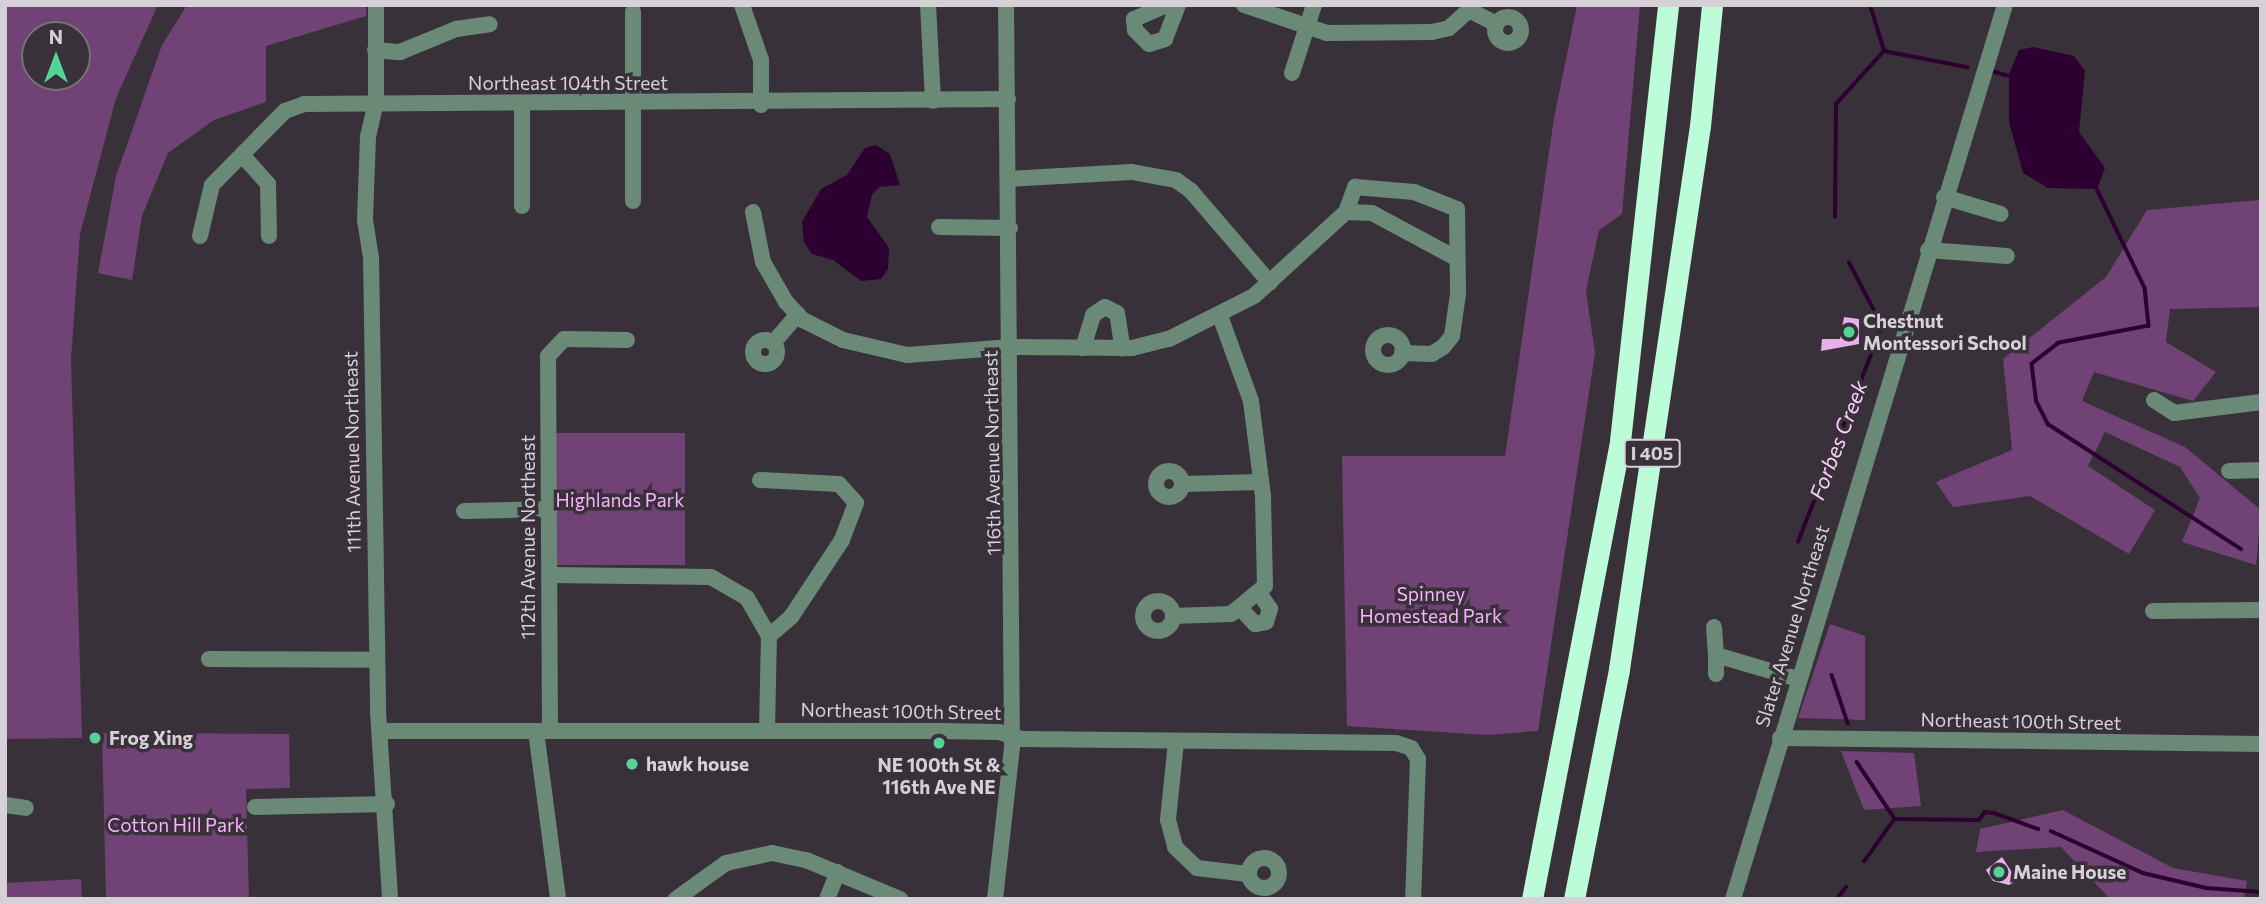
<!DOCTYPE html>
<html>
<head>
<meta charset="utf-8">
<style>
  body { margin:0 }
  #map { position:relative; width:2266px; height:904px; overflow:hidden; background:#393139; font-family:Commissioner,sans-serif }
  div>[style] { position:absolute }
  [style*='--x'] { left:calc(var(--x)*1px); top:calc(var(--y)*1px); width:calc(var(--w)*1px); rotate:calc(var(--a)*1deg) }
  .green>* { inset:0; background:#714275; transform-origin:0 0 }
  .water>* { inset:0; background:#2c0030 }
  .stream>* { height:3.5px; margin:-1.75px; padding:0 1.75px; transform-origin:1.75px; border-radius:1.75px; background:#2c0030 }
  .building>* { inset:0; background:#e7b0eb }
  .minor>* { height:16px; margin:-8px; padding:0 8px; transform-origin:8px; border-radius:8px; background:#6a8977 }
  .minor>.ring { margin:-8px; padding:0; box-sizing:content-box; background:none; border:16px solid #6a8977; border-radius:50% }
  .highway>* { height:21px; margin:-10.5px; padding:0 10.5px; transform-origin:10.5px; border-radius:10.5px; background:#bdfcd8 }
  .dots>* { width:19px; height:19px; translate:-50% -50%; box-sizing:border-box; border:4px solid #393139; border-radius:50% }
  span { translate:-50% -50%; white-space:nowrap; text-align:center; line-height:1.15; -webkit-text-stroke:7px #393139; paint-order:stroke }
  .shield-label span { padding:2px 5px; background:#393139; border:2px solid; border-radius:5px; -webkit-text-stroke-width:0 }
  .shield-label { font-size:18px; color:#d6d1d7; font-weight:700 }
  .street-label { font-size:19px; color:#d6d1d7 }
  .poi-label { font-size:19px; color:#d6d1d7; font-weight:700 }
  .left { translate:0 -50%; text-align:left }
  .park-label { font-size:19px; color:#fab2ff }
  .water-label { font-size:21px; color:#fbd0fe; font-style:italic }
  .frame { position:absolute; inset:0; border:7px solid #d6d1d7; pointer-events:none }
  .north { position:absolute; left:21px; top:21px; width:70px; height:70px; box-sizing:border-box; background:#393139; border:2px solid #787178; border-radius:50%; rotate:0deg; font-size:19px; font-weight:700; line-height:28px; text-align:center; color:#d6d1d7 }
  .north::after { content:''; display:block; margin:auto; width:24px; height:32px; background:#54d396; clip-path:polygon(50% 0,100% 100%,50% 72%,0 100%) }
</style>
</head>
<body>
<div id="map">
  <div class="green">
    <div style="clip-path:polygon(evenodd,5px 5px,158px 5px,116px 98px,80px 234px,71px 360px,82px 738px,5px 739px,5px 5px,35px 35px,77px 35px,77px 77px,35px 77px,35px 35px)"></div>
    <div style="clip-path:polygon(187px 5px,366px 5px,366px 16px,266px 46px,266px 102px,214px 120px,168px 153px,142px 216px,132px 280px,98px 273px,116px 176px,162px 45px)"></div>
    <div style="clip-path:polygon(1577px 5px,1640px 5px,1622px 214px,1599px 230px,1586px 291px,1595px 353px,1538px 731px,1487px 735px,1347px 726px,1342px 456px,1505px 456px,1554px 118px)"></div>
    <div style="clip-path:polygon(2259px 200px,2261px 307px,2170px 309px,2166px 342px,2216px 372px,2193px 401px,2094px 372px,2082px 401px,2185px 447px,2261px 510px,2256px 565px,2182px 542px,2200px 498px,2180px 467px,2105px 432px,2088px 466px,2155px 510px,2129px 554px,2030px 496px,1953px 507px,1936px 482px,2012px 450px,2003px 359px,2106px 277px,2147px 210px)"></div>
    <div style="left:556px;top:433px;width:129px;height:132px"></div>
    <div style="clip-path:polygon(1830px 624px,1865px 636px,1865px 720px,1798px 718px)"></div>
    <div style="clip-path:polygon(102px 733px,289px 734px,290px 788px,246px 789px,249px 899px,106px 899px)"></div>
    <div style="clip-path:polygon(1841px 751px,1914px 753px,1921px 806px,1864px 810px)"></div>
    <div style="clip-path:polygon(2063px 810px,2173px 868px,2247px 881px,2244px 899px,2110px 899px,2061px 847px,1976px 852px,1980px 829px)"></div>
    <div style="left:81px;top:879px;width:20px;height:76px;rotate:87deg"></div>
  </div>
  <div class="water">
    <div style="clip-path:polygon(2033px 47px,2074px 56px,2085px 71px,2079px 132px,2105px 168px,2097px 189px,2048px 188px,2023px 173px,2009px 122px,2009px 74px,2019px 50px)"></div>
    <div style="clip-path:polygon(876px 145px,890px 154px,900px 185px,879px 187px,872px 195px,867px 217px,889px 248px,888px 269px,881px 279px,861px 281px,833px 260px,812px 254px,804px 242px,802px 222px,821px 189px,847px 175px,865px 148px)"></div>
  </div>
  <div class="stream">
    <div style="--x:1884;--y:51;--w:85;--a:10.9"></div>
    <div style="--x:1992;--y:71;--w:19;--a:16"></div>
    <div style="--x:2096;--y:187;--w:112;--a:64.1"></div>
    <div style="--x:2145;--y:288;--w:38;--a:84"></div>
    <div style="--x:2149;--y:326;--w:92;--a:169.3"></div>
    <div style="--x:2059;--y:343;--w:34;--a:142"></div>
    <div style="--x:2032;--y:364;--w:38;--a:83"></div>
    <div style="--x:2037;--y:402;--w:25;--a:63"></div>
    <div style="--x:2048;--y:424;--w:230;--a:32.9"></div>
    <div style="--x:1835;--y:217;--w:113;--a:-89.5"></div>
    <div style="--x:1836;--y:104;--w:72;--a:-47.8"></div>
    <div style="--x:1884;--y:51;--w:48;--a:-106.9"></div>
    <div style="--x:1798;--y:542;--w:232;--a:-68.7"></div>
    <div style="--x:1882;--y:326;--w:71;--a:-117.6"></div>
    <div style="--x:1832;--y:675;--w:51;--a:71.6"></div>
    <div style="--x:1857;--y:762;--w:69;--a:56.3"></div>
    <div style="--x:1895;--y:819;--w:52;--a:125.5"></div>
    <div style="--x:1895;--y:819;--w:84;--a:0.7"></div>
    <div style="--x:1979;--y:820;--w:10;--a:-53"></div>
    <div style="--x:1985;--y:812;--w:9;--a:6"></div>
    <div style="--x:1994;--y:813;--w:47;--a:20"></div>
    <div style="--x:2051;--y:831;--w:101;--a:24.5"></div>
    <div style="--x:2143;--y:873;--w:66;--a:13.2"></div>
    <div style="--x:2207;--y:888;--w:54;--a:4.2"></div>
    <div style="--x:1837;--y:899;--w:15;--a:-53"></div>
  </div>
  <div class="building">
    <div style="clip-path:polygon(1844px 317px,1859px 319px,1859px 344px,1821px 351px,1822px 339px,1840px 339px)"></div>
    <div style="clip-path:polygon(2002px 857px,2017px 880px,2009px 885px,1993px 881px,1986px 870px)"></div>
  </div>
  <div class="minor">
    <div style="--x:376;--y:5;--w:97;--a:90"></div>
    <div style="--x:376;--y:102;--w:36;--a:103"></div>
    <div style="--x:368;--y:137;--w:83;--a:92.1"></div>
    <div style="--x:365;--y:220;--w:37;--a:81"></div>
    <div style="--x:371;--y:257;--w:455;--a:89.1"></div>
    <div style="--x:378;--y:712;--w:187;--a:86.3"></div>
    <div style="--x:742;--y:5;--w:58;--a:70.9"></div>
    <div style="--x:761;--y:60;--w:45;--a:90"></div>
    <div style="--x:928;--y:5;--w:96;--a:87"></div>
    <div style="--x:1167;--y:5;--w:36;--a:157"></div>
    <div style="--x:1134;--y:19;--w:11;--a:85"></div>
    <div style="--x:1135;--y:30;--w:20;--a:45"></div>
    <div style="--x:1149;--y:44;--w:17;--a:-17"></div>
    <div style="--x:1165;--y:39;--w:36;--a:-69"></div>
    <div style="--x:1244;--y:5;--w:88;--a:18.6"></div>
    <div style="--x:1327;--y:33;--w:105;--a:-0.5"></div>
    <div style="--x:1432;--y:32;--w:17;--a:-13"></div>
    <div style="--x:1449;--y:28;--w:27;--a:-42"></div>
    <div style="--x:1469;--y:10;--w:30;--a:27"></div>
    <div style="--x:633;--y:12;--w:189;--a:90"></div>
    <div class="ring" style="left:1495px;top:17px;width:10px;height:10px"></div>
    <div style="--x:375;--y:50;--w:25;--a:5"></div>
    <div style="--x:400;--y:52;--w:61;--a:-22.3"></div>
    <div style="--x:456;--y:29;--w:34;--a:-8"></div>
    <div style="--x:1292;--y:73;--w:71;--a:-72.1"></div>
    <div style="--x:522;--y:104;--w:102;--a:90"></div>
    <div style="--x:242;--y:155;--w:39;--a:48"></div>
    <div style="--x:268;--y:184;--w:52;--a:88.9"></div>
    <div style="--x:1009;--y:179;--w:123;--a:-3.3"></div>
    <div style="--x:1132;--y:172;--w:45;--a:10.3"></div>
    <div style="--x:1176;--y:180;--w:19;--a:36"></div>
    <div style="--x:1191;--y:191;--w:121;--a:49.3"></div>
    <div style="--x:1944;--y:197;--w:59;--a:16.6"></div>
    <div style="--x:753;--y:212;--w:51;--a:78.7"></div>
    <div style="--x:763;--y:262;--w:46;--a:60.1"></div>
    <div style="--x:786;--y:302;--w:25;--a:47"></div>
    <div style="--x:803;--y:320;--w:45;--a:26.6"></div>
    <div style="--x:843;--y:340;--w:66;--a:13.2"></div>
    <div style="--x:907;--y:355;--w:105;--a:-4.4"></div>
    <div style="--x:1012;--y:347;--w:120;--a:0.5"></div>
    <div style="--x:1132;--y:348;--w:38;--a:-14"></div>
    <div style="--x:1169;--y:339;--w:95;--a:-26.8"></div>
    <div style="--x:1254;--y:296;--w:125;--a:-42.4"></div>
    <div style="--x:1346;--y:212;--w:27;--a:-70"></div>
    <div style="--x:1355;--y:187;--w:59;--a:4.8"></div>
    <div style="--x:1414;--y:192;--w:46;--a:21.6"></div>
    <div style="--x:1457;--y:209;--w:85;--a:89.3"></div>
    <div style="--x:1458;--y:294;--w:42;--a:98.1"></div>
    <div style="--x:1452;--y:336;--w:14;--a:129"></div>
    <div style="--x:1443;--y:347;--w:13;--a:148"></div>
    <div style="--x:1432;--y:354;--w:30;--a:-178"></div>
    <div style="--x:1346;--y:212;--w:26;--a:2"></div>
    <div style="--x:1372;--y:213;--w:93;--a:28.2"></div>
    <div style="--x:939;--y:227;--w:71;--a:0.8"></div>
    <div style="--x:200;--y:236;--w:52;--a:-76.8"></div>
    <div style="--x:212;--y:185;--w:104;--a:-45.4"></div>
    <div style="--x:285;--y:111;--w:20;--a:-20"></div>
    <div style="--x:304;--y:104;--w:704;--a:-0.41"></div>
    <div style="--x:1928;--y:250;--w:79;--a:4.3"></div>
    <div class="ring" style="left:1373px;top:335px;width:14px;height:14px"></div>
    <div class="ring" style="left:753px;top:340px;width:8px;height:8px"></div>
    <div style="--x:773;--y:343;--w:38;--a:-49"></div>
    <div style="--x:1083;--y:348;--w:34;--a:-73"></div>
    <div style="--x:1093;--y:315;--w:14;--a:-34"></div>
    <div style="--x:1105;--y:307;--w:13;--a:27"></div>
    <div style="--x:1117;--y:313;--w:36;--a:81"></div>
    <div style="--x:2154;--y:400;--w:24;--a:33"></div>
    <div style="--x:2174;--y:413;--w:88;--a:-7.2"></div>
    <div class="ring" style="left:1156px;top:471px;width:10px;height:10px"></div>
    <div style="--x:2229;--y:471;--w:32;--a:-2"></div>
    <div style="--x:760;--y:480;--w:79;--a:2.9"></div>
    <div style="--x:839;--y:484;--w:25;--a:48"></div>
    <div style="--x:856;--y:503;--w:40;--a:111"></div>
    <div style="--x:842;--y:540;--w:92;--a:123.5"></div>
    <div style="--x:791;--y:617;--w:29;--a:139"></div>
    <div style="--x:1183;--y:484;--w:77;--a:-1.5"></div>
    <div style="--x:464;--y:511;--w:86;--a:-1.3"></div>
    <div style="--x:550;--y:575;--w:161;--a:0.7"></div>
    <div style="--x:711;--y:577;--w:42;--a:30.3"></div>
    <div style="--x:747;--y:598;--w:44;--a:59.9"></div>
    <div class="ring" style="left:1143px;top:601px;width:14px;height:14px"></div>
    <div style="--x:1241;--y:609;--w:21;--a:47"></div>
    <div style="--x:1255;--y:624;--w:11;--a:-10"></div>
    <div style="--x:1266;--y:622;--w:14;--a:-73"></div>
    <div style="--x:1270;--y:609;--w:18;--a:-124"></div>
    <div style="--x:2153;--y:611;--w:108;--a:-0.5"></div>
    <div style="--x:1173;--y:616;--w:58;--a:-2"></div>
    <div style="--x:1231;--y:614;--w:44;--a:-39.5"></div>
    <div style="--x:1265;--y:586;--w:90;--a:-91.3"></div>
    <div style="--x:1263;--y:496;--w:96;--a:-97.2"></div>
    <div style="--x:1251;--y:401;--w:90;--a:-110"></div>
    <div style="--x:1714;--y:627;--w:28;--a:86"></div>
    <div style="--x:1716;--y:655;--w:85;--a:16.3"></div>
    <div style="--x:1716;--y:655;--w:19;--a:90"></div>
    <div style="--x:209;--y:659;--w:167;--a:0.3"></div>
    <div style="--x:767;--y:729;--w:93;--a:-88.8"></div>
    <div style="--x:382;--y:731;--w:559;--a:0"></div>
    <div style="--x:941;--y:731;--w:58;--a:1"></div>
    <div style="--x:999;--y:732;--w:24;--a:17"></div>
    <div style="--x:1022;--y:739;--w:374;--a:0.6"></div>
    <div style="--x:1396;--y:743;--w:16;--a:18"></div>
    <div style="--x:1411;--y:748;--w:13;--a:58"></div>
    <div style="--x:1418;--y:759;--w:140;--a:92"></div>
    <div style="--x:536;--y:731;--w:169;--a:82.5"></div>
    <div style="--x:550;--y:731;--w:375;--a:-90.3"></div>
    <div style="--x:548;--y:356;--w:23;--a:-47"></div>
    <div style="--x:564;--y:339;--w:63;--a:0.9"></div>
    <div style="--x:1780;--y:738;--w:481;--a:0.7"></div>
    <div style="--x:1176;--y:742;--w:78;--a:95.9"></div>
    <div style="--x:1168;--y:820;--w:28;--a:75"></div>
    <div style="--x:1175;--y:847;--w:30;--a:44"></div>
    <div style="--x:1197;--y:868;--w:51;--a:6.7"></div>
    <div style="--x:5;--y:805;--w:21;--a:8"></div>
    <div style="--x:255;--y:807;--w:132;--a:-1.3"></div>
    <div class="ring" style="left:1249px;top:858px;width:14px;height:14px"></div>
    <div style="--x:676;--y:899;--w:62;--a:-35.8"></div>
    <div style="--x:726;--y:863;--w:47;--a:-12.3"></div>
    <div style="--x:772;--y:853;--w:35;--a:12"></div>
    <div style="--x:806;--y:860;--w:102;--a:22.5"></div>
    <div style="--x:827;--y:899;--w:29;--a:-68"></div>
    <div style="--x:995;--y:899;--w:153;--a:-83.6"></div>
    <div style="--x:1012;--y:747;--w:742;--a:-90.46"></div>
    <div style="--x:1733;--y:899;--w:934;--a:-73.08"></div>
  </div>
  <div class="highway">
    <div style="--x:1532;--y:899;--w:466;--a:-79.1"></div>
    <div style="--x:1620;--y:441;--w:439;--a:-83.7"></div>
    <div style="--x:1574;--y:899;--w:234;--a:-78.9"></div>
    <div style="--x:1619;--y:669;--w:549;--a:-81.52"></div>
    <div style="--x:1700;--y:126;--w:122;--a:-84.3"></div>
  </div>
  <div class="dots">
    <div style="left:1849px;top:332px;background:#54d396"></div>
    <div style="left:95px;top:738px;background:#54d396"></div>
    <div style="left:939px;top:743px;background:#54d396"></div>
    <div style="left:632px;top:764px;background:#54d396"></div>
    <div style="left:1999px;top:872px;background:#54d396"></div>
  </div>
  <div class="shield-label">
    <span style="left:1652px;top:453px">I 405</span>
  </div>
  <div class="street-label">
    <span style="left:568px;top:83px">Northeast 104th Street</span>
    <span style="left:352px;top:452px;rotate:-91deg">111th Avenue Northeast</span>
    <span style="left:992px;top:453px;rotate:-91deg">116th Avenue Northeast</span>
    <span style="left:528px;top:537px;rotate:-90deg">112th Avenue Northeast</span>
    <span style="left:1792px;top:626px;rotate:-73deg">Slater Avenue Northeast</span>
    <span style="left:901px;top:711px;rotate:1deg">Northeast 100th Street</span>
    <span style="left:2021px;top:721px;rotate:1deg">Northeast 100th Street</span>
  </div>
  <div class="poi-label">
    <span class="left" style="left:1863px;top:332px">Chestnut<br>Montessori School</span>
    <span class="left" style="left:109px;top:738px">Frog Xing</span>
    <span class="left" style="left:646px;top:764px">hawk house</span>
    <span style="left:939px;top:776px">NE 100th St &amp;<br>116th Ave NE</span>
    <span class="left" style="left:2013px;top:872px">Maine House</span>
  </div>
  <div class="park-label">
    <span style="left:620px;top:500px">Highlands Park</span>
    <span style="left:1431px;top:605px">Spinney<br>Homestead Park</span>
    <span style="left:176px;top:825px">Cotton Hill Park</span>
  </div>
  <div class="water-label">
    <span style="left:1838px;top:440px;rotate:-69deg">Forbes Creek</span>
  </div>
  <div class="frame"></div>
  <div class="north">N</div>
</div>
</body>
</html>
